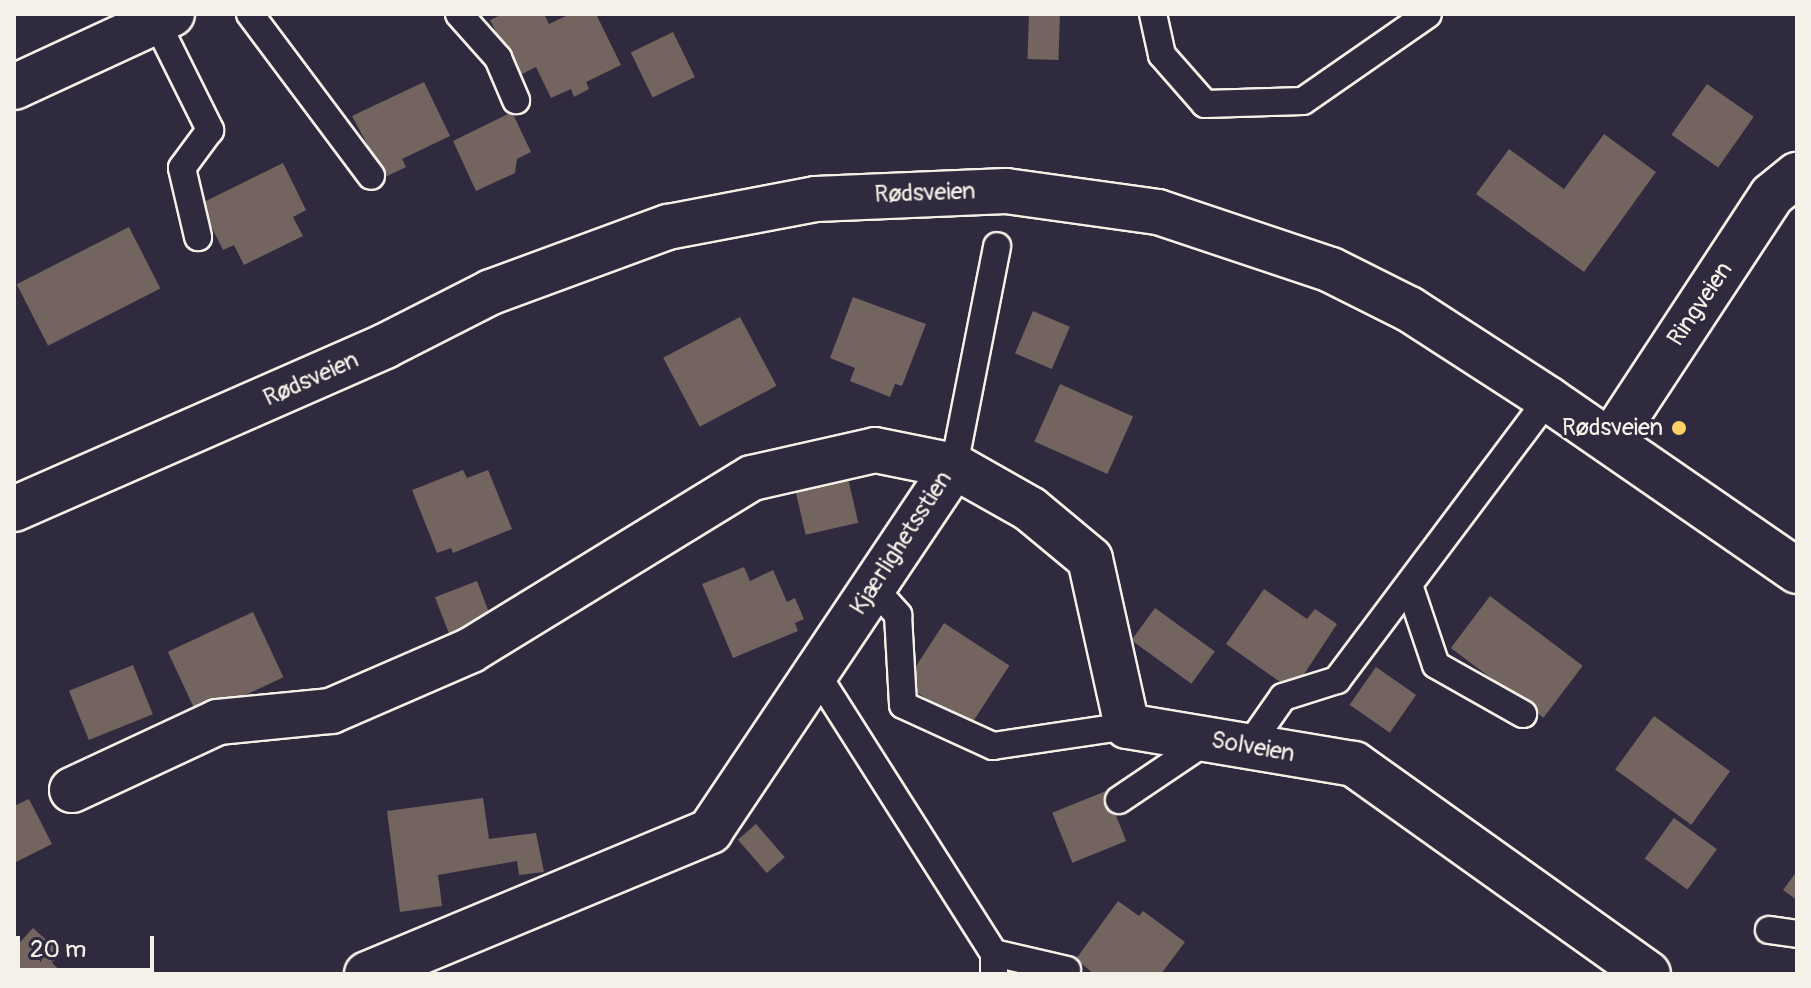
<!DOCTYPE html>
<html>
<head>
<meta charset="utf-8">
<style>
  body { margin:0 }
  #map { position:relative; width:1811px; height:988px; overflow:hidden; background:#2f2a3d; font-family:Pangolin,sans-serif }
  div>[style] { position:absolute }
  [style*='--x'] { left:calc(var(--x)*1px); top:calc(var(--y)*1px); width:calc(var(--w)*1px); rotate:calc(var(--a)*1deg) }
  .building>* { inset:0; background:#736460; transform-origin:0 0 }
  .roads { filter:drop-shadow(2px 0 #f4f1e8) drop-shadow(-2px 0 #f4f1e8) drop-shadow(0 2px #f4f1e8) drop-shadow(0 -2px #f4f1e8) }
  .service>* { height:26px; margin:-13px; padding:0 13px; transform-origin:13px; border-radius:13px; background:#2f2a3d }
  .minor>* { height:44px; margin:-22px; padding:0 22px; transform-origin:22px; border-radius:22px; background:#2f2a3d }
  .trunk>* { height:44px; margin:-22px; padding:0 22px; transform-origin:22px; border-radius:22px; background:#2f2a3d }
  .dots>* { width:22px; height:22px; translate:-50% -50%; box-sizing:border-box; border:4px solid #2f2a3d; border-radius:50% }
  span { translate:-50% -50%; white-space:nowrap; text-align:center; line-height:1.15; -webkit-text-stroke:6px #2f2a3d; paint-order:stroke }
  .street-label { font-size:24px; color:#f4f1e8 }
  .poi-label { font-size:24px; color:#f4f1e8 }
  .right { translate:-100% -50%; text-align:right }
  .frame { position:absolute; inset:0; border:16px solid #f4f1e8; pointer-events:none }
  .scale { position:absolute; left:16px; top:936px; width:138px; height:36px; box-sizing:border-box; border:4px solid #f4f1e8; border-top:0; padding-left:10px; font-size:24px; line-height:28px; white-space:nowrap; color:#f4f1e8; -webkit-text-stroke:6px #2f2a3d; paint-order:stroke }
</style>
</head>
<body>
<div id="map">
  <div class="building">
    <div style="clip-path:polygon(503px 14px,544px 14px,549px 24px,570px 14px,596px 14px,621px 65px,586px 82px,589px 89px,574px 97px,571px 89px,551px 98px,536px 67px,518px 76px,490px 20px)"></div>
    <div style="left:1029px;top:14px;width:31px;height:45px;rotate:2deg"></div>
    <div style="left:673px;top:32px;width:50px;height:47px;rotate:64deg"></div>
    <div style="clip-path:polygon(424px 82px,450px 136px,402px 159px,406px 167px,385px 177px,352px 116px)"></div>
    <div style="left:1707px;top:84px;width:57px;height:62px;rotate:35deg"></div>
    <div style="clip-path:polygon(512px 112px,531px 152px,517px 159px,515px 173px,476px 191px,453px 141px)"></div>
    <div style="clip-path:polygon(1604px 134px,1656px 172px,1584px 272px,1476px 194px,1509px 149px,1564px 189px)"></div>
    <div style="clip-path:polygon(283px 163px,306px 210px,293px 217px,303px 236px,244px 265px,234px 245px,223px 250px,200px 204px)"></div>
    <div style="left:129px;top:227px;width:69px;height:126px;rotate:63deg"></div>
    <div style="clip-path:polygon(853px 297px,926px 324px,902px 386px,895px 384px,890px 397px,850px 381px,855px 368px,830px 358px)"></div>
    <div style="left:1033px;top:311px;width:40px;height:46px;rotate:23deg"></div>
    <div style="left:740px;top:317px;width:78px;height:87px;rotate:62deg"></div>
    <div style="left:1060px;top:384px;width:80px;height:63px;rotate:24deg"></div>
    <div style="clip-path:polygon(463px 470px,467px 478px,488px 470px,512px 529px,453px 553px,451px 548px,437px 553px,412px 490px)"></div>
    <div style="left:847px;top:474px;width:50px;height:54px;rotate:77deg"></div>
    <div style="clip-path:polygon(744px 567px,750px 581px,773px 570px,787px 602px,795px 598px,804px 619px,795px 623px,798px 631px,733px 658px,702px 584px)"></div>
    <div style="left:477px;top:581px;width:39px;height:45px;rotate:69deg"></div>
    <div style="clip-path:polygon(1264px 589px,1307px 619px,1315px 609px,1337px 624px,1293px 691px,1226px 644px)"></div>
    <div style="left:1490px;top:596px;width:116px;height:65px;rotate:37deg"></div>
    <div style="left:1155px;top:608px;width:74px;height:40px;rotate:36deg"></div>
    <div style="left:253px;top:612px;width:72px;height:94px;rotate:65deg"></div>
    <div style="left:944px;top:623px;width:78px;height:73px;rotate:33deg"></div>
    <div style="left:133px;top:665px;width:53px;height:69px;rotate:68deg"></div>
    <div style="left:1376px;top:667px;width:49px;height:46px;rotate:35deg"></div>
    <div style="left:1654px;top:716px;width:94px;height:66px;rotate:36deg"></div>
    <div style="left:1106px;top:791px;width:54px;height:58px;rotate:68deg"></div>
    <div style="clip-path:polygon(483px 798px,489px 839px,536px 833px,544px 872px,519px 875px,517px 861px,438px 875px,442px 906px,400px 912px,387px 811px)"></div>
    <div style="clip-path:polygon(29px 799px,52px 844px,14px 863px,14px 806px)"></div>
    <div style="left:1674px;top:818px;width:53px;height:50px;rotate:36deg"></div>
    <div style="left:756px;top:824px;width:44px;height:24px;rotate:49deg"></div>
    <div style="clip-path:polygon(1797px 871px,1797px 900px,1783px 890px)"></div>
    <div style="clip-path:polygon(1118px 901px,1139px 916px,1143px 911px,1185px 942px,1161px 974px,1094px 974px,1076px 959px)"></div>
    <div style="clip-path:polygon(33px 928px,61px 953px,52px 963px,64px 974px,14px 974px,14px 949px)"></div>
  </div>
  <div class="roads">
    <div class="service">
      <div style="--x:250;--y:14;--w:202;--a:53.2"></div>
      <div style="--x:459;--y:14;--w:59;--a:48.4"></div>
      <div style="--x:498;--y:58;--w:46;--a:66.8"></div>
      <div style="--x:1153;--y:14;--w:42;--a:77.6"></div>
      <div style="--x:1162;--y:55;--w:65;--a:48.7"></div>
      <div style="--x:1205;--y:104;--w:98;--a:-1.8"></div>
      <div style="--x:1303;--y:101;--w:152;--a:-34.8"></div>
      <div style="--x:156;--y:21;--w:122;--a:63.6"></div>
      <div style="--x:210;--y:130;--w:47;--a:126.4"></div>
      <div style="--x:182;--y:168;--w:71;--a:76.9"></div>
      <div style="--x:954;--y:466;--w:224;--a:-78.9"></div>
      <div style="--x:1409;--y:585;--w:84;--a:71.4"></div>
      <div style="--x:1436;--y:665;--w:100;--a:29.4"></div>
      <div style="--x:873;--y:587;--w:38;--a:48"></div>
      <div style="--x:898;--y:615;--w:90;--a:86.8"></div>
      <div style="--x:903;--y:705;--w:99;--a:24.5"></div>
      <div style="--x:993;--y:746;--w:135;--a:-8.5"></div>
      <div style="--x:816;--y:673;--w:332;--a:57.6"></div>
      <div style="--x:994;--y:953;--w:21;--a:90"></div>
      <div style="--x:1248;--y:747;--w:61;--a:-55"></div>
      <div style="--x:1283;--y:697;--w:57;--a:-17.5"></div>
      <div style="--x:1337;--y:680;--w:351;--a:-53.1"></div>
      <div style="--x:1119;--y:800;--w:107;--a:-34"></div>
      <div style="--x:1769;--y:930;--w:28;--a:8"></div>
      <div style="--x:994;--y:953;--w:75;--a:13.1"></div>
    </div>
    <div class="minor">
      <div style="--x:14;--y:87;--w:174;--a:-24.8"></div>
      <div style="--x:1611;--y:440;--w:293;--a:-56.7"></div>
      <div style="--x:1772;--y:195;--w:32;--a:-39"></div>
      <div style="--x:72;--y:790;--w:161;--a:-25"></div>
      <div style="--x:218;--y:722;--w:114;--a:-5.6"></div>
      <div style="--x:331;--y:711;--w:153;--a:-23.5"></div>
      <div style="--x:471;--y:650;--w:329;--a:-31.5"></div>
      <div style="--x:752;--y:478;--w:126;--a:-12.8"></div>
      <div style="--x:875;--y:450;--w:81;--a:11.4"></div>
      <div style="--x:954;--y:466;--w:87;--a:29.5"></div>
      <div style="--x:1030;--y:509;--w:78;--a:39.8"></div>
      <div style="--x:1090;--y:559;--w:171;--a:77.5"></div>
      <div style="--x:1127;--y:726;--w:230;--a:9.5"></div>
      <div style="--x:1354;--y:764;--w:361;--a:35.5"></div>
      <div style="--x:367;--y:974;--w:372;--a:-22.6"></div>
      <div style="--x:710;--y:831;--w:439;--a:-56.2"></div>
    </div>
    <div class="trunk">
      <div style="--x:14;--y:509;--w:405;--a:-23.7"></div>
      <div style="--x:385;--y:346;--w:119;--a:-27"></div>
      <div style="--x:491;--y:292;--w:189;--a:-20.2"></div>
      <div style="--x:668;--y:227;--w:151;--a:-10.7"></div>
      <div style="--x:816;--y:199;--w:190;--a:-2.4"></div>
      <div style="--x:1006;--y:191;--w:153;--a:7.9"></div>
      <div style="--x:1158;--y:212;--w:182;--a:18.5"></div>
      <div style="--x:1331;--y:270;--w:87;--a:26.6"></div>
      <div style="--x:1409;--y:309;--w:166;--a:32.9"></div>
      <div style="--x:1548;--y:399;--w:303;--a:34.6"></div>
    </div>
  </div>
  <div class="dots">
    <div style="left:1679px;top:428px;background:#ffd166"></div>
  </div>
  <div class="street-label">
    <span style="left:925px;top:193px;rotate:-2deg">Rødsveien</span>
    <span style="left:1700px;top:304px;rotate:-56deg">Ringveien</span>
    <span style="left:311px;top:379px;rotate:-24deg">Rødsveien</span>
    <span style="left:901px;top:543px;rotate:-57deg">Kjærlighetsstien</span>
    <span style="left:1253px;top:747px;rotate:10deg">Solveien</span>
  </div>
  <div class="poi-label">
    <span class="right" style="left:1663px;top:428px">Rødsveien</span>
  </div>
  <div class="frame"></div>
  <div class="scale">20 m</div>
</div>
</body>
</html>
